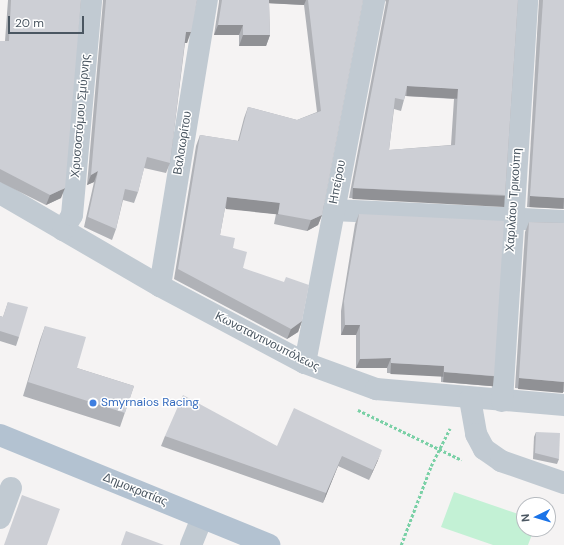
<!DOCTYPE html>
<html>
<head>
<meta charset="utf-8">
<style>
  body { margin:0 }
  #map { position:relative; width:564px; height:545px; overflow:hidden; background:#f5f3f3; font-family:"DM Sans",sans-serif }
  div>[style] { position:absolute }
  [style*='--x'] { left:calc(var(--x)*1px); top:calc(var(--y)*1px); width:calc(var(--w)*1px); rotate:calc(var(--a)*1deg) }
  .green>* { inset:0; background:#c3f1d5 }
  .path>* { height:2.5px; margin-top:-1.25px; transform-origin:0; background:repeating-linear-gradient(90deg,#7ad0a6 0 3px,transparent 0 5px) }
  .minor>* { height:22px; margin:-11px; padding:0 11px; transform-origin:11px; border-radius:11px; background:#c1cad2 }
  .major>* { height:22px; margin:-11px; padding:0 11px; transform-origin:11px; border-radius:11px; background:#b3c2d1 }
  .wall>* { inset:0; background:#b0b2b7 }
  .shaded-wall>* { inset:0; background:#909195; transform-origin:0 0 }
  .building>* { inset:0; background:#cdcfd5 }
  .dots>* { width:11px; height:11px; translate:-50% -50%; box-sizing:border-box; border:2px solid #fff; border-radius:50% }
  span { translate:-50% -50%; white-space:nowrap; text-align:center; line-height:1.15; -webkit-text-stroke:3px #fff; paint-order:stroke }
  .street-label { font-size:12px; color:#4a5661 }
  .shop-label { font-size:12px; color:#366cbe }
  .left { translate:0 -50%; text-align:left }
  .north { position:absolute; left:516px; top:497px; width:40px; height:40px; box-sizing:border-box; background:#fff; border:1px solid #b7bbc0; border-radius:50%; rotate:265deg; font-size:11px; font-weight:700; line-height:16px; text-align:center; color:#4a5661 }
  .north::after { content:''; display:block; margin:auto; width:14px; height:18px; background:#1a73e8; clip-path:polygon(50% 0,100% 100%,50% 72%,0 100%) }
  .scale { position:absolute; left:8px; top:16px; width:76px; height:18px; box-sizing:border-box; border:2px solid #4a5661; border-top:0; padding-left:5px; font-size:12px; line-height:14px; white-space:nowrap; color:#4a5661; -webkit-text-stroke:3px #fff; paint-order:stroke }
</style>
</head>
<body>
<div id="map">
  <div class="green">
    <div style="clip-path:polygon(454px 492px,524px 516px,524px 529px,534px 529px,528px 545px,493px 545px,441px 527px)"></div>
  </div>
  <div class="path">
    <div style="--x:358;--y:410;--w:115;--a:25.7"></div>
    <div style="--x:401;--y:545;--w:85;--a:-69.2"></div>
    <div style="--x:431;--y:466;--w:42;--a:-63.4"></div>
  </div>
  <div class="minor">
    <div style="--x:0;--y:193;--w:185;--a:30.2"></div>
    <div style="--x:160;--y:286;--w:164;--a:28"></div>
    <div style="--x:305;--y:363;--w:76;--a:20.1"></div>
    <div style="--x:376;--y:389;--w:189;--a:4.9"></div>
    <div style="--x:333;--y:210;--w:231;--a:2.7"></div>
    <div style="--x:63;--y:230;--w:17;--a:-59"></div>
    <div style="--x:72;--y:215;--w:216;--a:-84.9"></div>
    <div style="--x:160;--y:286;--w:290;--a:-80.7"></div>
    <div style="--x:305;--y:363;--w:369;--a:-79.2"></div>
    <div style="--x:470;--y:399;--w:36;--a:80"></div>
    <div style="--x:476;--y:434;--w:17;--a:62"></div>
    <div style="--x:484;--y:449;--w:21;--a:35"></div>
    <div style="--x:501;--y:461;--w:67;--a:19.2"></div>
    <div style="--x:502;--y:401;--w:402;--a:-86.4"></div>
    <div style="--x:0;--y:518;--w:32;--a:-70"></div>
    <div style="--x:191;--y:545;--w:29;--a:-68"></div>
  </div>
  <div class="major">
    <div style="--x:0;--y:435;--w:291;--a:22.2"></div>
  </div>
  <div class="wall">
    <div style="clip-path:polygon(7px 0,81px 0,61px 198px,46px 205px,0 182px,0 41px,5px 41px,8px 0)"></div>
    <div style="clip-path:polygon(103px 0,197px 0,187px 43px,185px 43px,170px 163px,166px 173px,144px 168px,138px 192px,134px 203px,123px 200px,116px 229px,112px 240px,84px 227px,94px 182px,87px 185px,103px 1px)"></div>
    <div style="clip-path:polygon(219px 0,363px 0,322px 215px,318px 225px,307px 231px,274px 224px,276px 214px,225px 208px,220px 235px,233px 248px,243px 268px,302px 321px,298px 332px,287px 339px,174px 279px,196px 146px,200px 135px,238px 141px,244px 118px,248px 107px,297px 120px,317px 112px,304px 5px,269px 3px,270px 35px,266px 46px,239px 46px,239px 35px,214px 35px,219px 2px)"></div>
    <div style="clip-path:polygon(evenodd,385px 0,518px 0,505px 195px,502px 206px,349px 198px,386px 2px,385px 0,405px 96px,454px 99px,451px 145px,389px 150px,394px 109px,401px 111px,405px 96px)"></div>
    <div style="clip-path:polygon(539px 0,564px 0,564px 209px,527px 207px)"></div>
    <div style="clip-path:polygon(359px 214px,494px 376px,490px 386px,441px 382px,441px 376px,387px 373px,387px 368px,356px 368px,356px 335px,341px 335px,341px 311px,355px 224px)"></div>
    <div style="clip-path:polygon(529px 222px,564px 223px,564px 392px,515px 388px,525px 232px)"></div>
    <div style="clip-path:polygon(8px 302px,19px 337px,16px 346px,0 341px,0 316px,3px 317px)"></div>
    <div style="clip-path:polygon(45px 326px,77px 368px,134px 386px,120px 427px,23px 396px,40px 340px)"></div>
    <div style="clip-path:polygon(536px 432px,559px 459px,557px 464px,533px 459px,534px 437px)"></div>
    <div style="clip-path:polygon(165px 436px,277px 446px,378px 460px,369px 480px,338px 466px,323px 503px,161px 446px)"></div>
  </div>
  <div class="shaded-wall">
    <div style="clip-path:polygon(266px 0,306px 0,304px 5px,264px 3px)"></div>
    <div style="clip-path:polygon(218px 25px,243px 25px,239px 35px,214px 35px)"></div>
    <div style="clip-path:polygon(186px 32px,191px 32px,187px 43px,182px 43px)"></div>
    <div style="clip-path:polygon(243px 35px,270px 35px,266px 46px,239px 46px)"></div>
    <div style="left:407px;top:86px;width:51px;height:10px;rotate:3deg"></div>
    <div style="clip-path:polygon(98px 171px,94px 182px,87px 185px,91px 175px)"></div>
    <div style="clip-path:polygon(65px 188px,61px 198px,46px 205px,50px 195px)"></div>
    <div style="left:353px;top:188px;width:152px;height:11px;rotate:3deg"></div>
    <div style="left:530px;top:196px;width:34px;height:11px;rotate:3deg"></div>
    <div style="left:227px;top:197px;width:53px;height:12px;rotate:6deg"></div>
    <div style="clip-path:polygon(322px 215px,318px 225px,307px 231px,311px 220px)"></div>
    <div style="clip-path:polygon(302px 321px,298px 332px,287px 339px,291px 329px)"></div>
    <div style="clip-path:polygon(345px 325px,360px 325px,356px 335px,341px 335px)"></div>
    <div style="clip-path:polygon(391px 358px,387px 368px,356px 368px,360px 359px)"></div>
    <div style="left:391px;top:363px;width:53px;height:11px;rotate:3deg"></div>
    <div style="left:444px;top:372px;width:50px;height:10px;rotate:5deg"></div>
    <div style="left:519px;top:378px;width:45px;height:11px;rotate:5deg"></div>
    <div style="clip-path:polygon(382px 450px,378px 460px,369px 480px,373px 470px)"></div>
    <div style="clip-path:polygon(342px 456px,338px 466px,323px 503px,326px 493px)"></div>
  </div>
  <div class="building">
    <div style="clip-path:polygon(11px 0,81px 0,65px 188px,50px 195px,0 169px,0 41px,9px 41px)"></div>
    <div style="clip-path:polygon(106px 0,197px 0,191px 32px,186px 32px,170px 163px,147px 157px,138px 192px,125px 189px,116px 229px,88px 217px,98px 171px,91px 175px)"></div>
    <div style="clip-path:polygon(222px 0,269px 0,270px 35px,243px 35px,243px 25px,218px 25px)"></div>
    <div style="clip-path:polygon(308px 0,363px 0,322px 215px,311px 220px,278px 214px,280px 203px,227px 197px,220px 235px,235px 238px,233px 248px,247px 252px,243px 268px,284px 282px,286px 277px,309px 285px,302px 321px,291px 329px,178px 269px,200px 135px,239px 141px,248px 107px,297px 120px,321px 111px)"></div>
    <div style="clip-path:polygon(evenodd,389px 0,518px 0,505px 195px,353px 188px,389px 0,407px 86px,458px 89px,455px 145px,389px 150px,395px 98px,404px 100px,407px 86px)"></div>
    <div style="clip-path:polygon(543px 0,564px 0,564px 198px,530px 196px)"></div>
    <div style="clip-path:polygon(359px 214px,504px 221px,494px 376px,444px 372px,444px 366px,391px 363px,391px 358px,360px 359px,360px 325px,345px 325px,344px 301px)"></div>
    <div style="clip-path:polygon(529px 222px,564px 223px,564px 382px,519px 378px)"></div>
    <div style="clip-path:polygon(8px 302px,28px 307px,19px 337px,0 331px,0 316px,3px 317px)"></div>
    <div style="clip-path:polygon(45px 326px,86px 337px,77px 368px,134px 386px,125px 413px,28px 382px)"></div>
    <div style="clip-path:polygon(183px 395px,277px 446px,294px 408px,382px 450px,373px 470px,342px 456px,326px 493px,165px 436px)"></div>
    <div style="clip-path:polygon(536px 432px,560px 433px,559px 459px,535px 453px)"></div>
    <div style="clip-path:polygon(22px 495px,60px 509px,47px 545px,4px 545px)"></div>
    <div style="clip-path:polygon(126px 531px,164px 545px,121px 545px)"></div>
  </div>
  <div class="dots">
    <div style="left:93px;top:403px;background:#3f7fe0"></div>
  </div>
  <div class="street-label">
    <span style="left:81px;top:116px;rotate:-85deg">Χρυσοστόμου Σμύρνης</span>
    <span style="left:183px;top:143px;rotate:-81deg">Βαλαωρίτου</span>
    <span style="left:338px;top:182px;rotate:-79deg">Ηπείρου</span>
    <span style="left:514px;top:200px;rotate:-86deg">Χαριλάου Τρικούπη</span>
    <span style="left:267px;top:342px;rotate:27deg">Κωνσταντινουπόλεως</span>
    <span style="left:135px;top:490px;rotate:22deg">Δημοκρατίας</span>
  </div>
  <div class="shop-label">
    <span class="left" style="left:101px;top:403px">Smyrnaios Racing</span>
  </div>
  <div class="north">N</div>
  <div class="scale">20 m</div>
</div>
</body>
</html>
